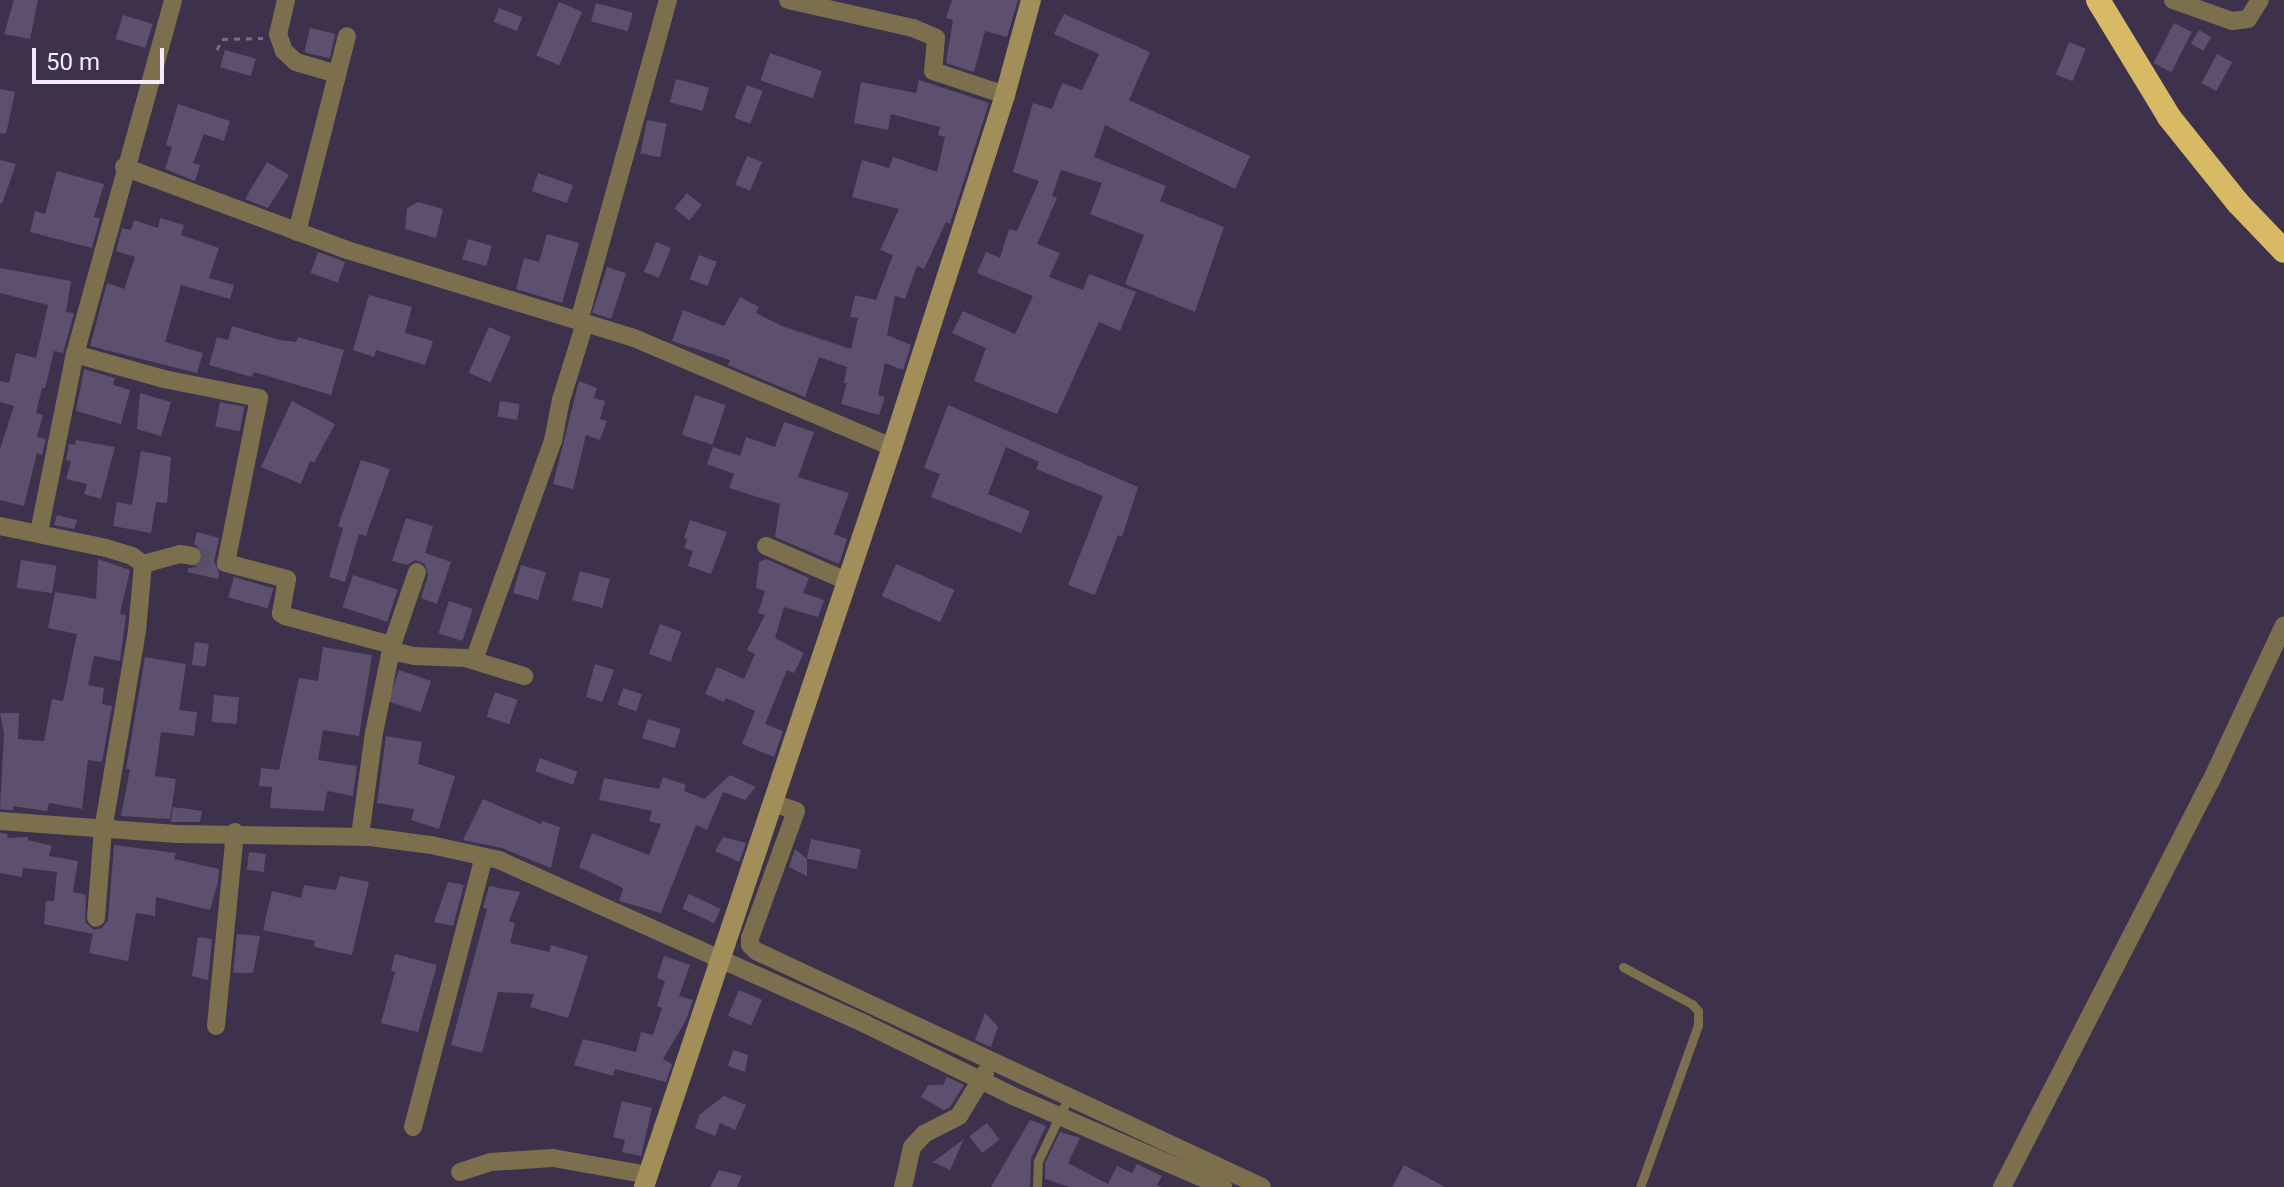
<!DOCTYPE html>
<html>
<head>
<meta charset="utf-8">
<style>
  body { margin:0 }
  #map { position:relative; width:2284px; height:1187px; overflow:hidden; background:#3d314c; font-family:Roboto,sans-serif }
  div>[style] { position:absolute }
  [style*='--x'] { left:calc(var(--x)*1px); top:calc(var(--y)*1px); width:calc(var(--w)*1px); rotate:calc(var(--a)*1deg) }
  .building>* { inset:0; background:#5c506e; transform-origin:0 0 }
  .street-tunnel>* { height:18px; margin-top:-9px; transform-origin:0; background:repeating-linear-gradient(90deg,#584d67 0 18px,transparent 0 27px) }
  .path>* { height:3px; margin-top:-1.5px; transform-origin:0; background:repeating-linear-gradient(90deg,#786d85 0 6px,transparent 0 12px) }
  .lane>* { height:9px; margin:-4.5px; padding:0 4.5px; transform-origin:4.5px; border-radius:4.5px; background:#7b6f4e }
  .street>* { height:18px; margin:-9px; padding:0 9px; transform-origin:9px; border-radius:9px; background:#7b6f4e }
  .secondary>* { height:20px; margin:-10px; padding:0 10px; transform-origin:10px; border-radius:10px; background:#a18e58 }
  .highway>* { height:24px; margin:-12px; padding:0 12px; transform-origin:12px; border-radius:12px; background:#d8ba64 }
  span { translate:-50% -50%; white-space:nowrap; text-align:center; line-height:1.15; -webkit-text-stroke:6px #3d314c; paint-order:stroke }
  .scale { position:absolute; left:32px; top:48px; width:132px; height:36px; box-sizing:border-box; border:4px solid #f3ecfe; border-top:0; padding-left:10px; font-size:24px; line-height:28px; white-space:nowrap; color:#f3ecfe; -webkit-text-stroke:6px #3d314c; paint-order:stroke }
</style>
</head>
<body>
<div id="map">
  <div class="building">
    <div style="clip-path:polygon(14px 0,38px 0,30px 39px,4px 34px)"></div>
    <div style="clip-path:polygon(952px 0,1018px 0,1007px 37px,985px 31px,974px 72px,946px 63px,953px 20px,946px 18px)"></div>
    <div style="left:559px;top:2px;width:25px;height:58px;rotate:23deg"></div>
    <div style="left:596px;top:3px;width:38px;height:19px;rotate:15deg"></div>
    <div style="left:499px;top:8px;width:25px;height:15px;rotate:21deg"></div>
    <div style="clip-path:polygon(1064px 14px,1150px 52px,1129px 100px,1250px 156px,1235px 189px,1105px 125px,1094px 157px,1166px 186px,1160px 201px,1224px 227px,1195px 312px,1125px 284px,1144px 235px,1090px 214px,1102px 183px,1061px 170px,1052px 196px,1057px 198px,1037px 244px,1060px 253px,1049px 277px,1083px 290px,1089px 274px,1136px 292px,1120px 331px,1099px 322px,1057px 414px,974px 381px,986px 348px,952px 333px,963px 311px,1015px 334px,1033px 296px,977px 273px,986px 252px,1000px 258px,1009px 229px,1017px 231px,1039px 181px,1013px 172px,1033px 103px,1052px 109px,1062px 83px,1082px 90px,1099px 54px,1054px 34px)"></div>
    <div style="left:123px;top:15px;width:31px;height:25px;rotate:17deg"></div>
    <div style="left:2174px;top:23px;width:20px;height:45px;rotate:27deg"></div>
    <div style="left:310px;top:28px;width:26px;height:25px;rotate:13deg"></div>
    <div style="left:2199px;top:30px;width:14px;height:16px;rotate:30deg"></div>
    <div style="left:2069px;top:42px;width:18px;height:35px;rotate:22deg"></div>
    <div style="left:225px;top:50px;width:32px;height:18px;rotate:16deg"></div>
    <div style="left:770px;top:53px;width:55px;height:29px;rotate:19deg"></div>
    <div style="left:2217px;top:54px;width:17px;height:33px;rotate:28deg"></div>
    <div style="left:676px;top:79px;width:34px;height:24px;rotate:15deg"></div>
    <div style="clip-path:polygon(919px 80px,989px 103px,950px 224px,946px 222px,924px 269px,917px 266px,905px 299px,895px 296px,887px 335px,911px 345px,903px 370px,885px 363px,878px 395px,885px 397px,879px 415px,841px 404px,847px 383px,844px 383px,847px 367px,819px 357px,805px 397px,728px 365px,730px 360px,672px 341px,683px 310px,724px 326px,740px 297px,759px 307px,756px 313px,782px 326px,851px 349px,858px 318px,850px 317px,855px 295px,876px 300px,893px 255px,880px 250px,899px 209px,852px 197px,862px 160px,889px 168px,893px 157px,937px 172px,945px 137px,938px 135px,940px 127px,891px 114px,888px 130px,854px 123px,861px 82px,916px 93px)"></div>
    <div style="left:747px;top:85px;width:17px;height:35px;rotate:21deg"></div>
    <div style="clip-path:polygon(0 89px,15px 92px,6px 134px,0 133px)"></div>
    <div style="clip-path:polygon(178px 104px,230px 121px,224px 141px,204px 134px,193px 163px,200px 165px,195px 181px,165px 169px,172px 147px,166px 145px)"></div>
    <div style="left:647px;top:120px;width:20px;height:34px;rotate:11deg"></div>
    <div style="left:747px;top:156px;width:16px;height:31px;rotate:22deg"></div>
    <div style="clip-path:polygon(0 160px,16px 164px,2px 204px,0 203px)"></div>
    <div style="clip-path:polygon(267px 162px,289px 175px,268px 208px,245px 199px)"></div>
    <div style="clip-path:polygon(57px 171px,104px 184px,94px 217px,100px 218px,92px 248px,30px 232px,35px 211px,45px 214px)"></div>
    <div style="left:538px;top:173px;width:37px;height:19px;rotate:19deg"></div>
    <div style="left:687px;top:193px;width:19px;height:20px;rotate:39deg"></div>
    <div style="clip-path:polygon(418px 202px,443px 209px,436px 238px,405px 229px,407px 208px)"></div>
    <div style="clip-path:polygon(160px 218px,184px 225px,181px 235px,219px 248px,209px 278px,234px 285px,230px 299px,181px 285px,165px 342px,203px 353px,197px 373px,90px 346px,107px 283px,124px 289px,135px 257px,116px 251px,122px 228px,131px 230px,134px 220px,158px 228px)"></div>
    <div style="clip-path:polygon(547px 234px,579px 243px,562px 303px,516px 289px,524px 258px,539px 262px)"></div>
    <div style="left:468px;top:239px;width:25px;height:21px;rotate:16deg"></div>
    <div style="left:656px;top:242px;width:16px;height:32px;rotate:22deg"></div>
    <div style="left:318px;top:252px;width:29px;height:22px;rotate:20deg"></div>
    <div style="left:699px;top:255px;width:19px;height:26px;rotate:21deg"></div>
    <div style="left:607px;top:267px;width:20px;height:48px;rotate:18deg"></div>
    <div style="clip-path:polygon(0 268px,71px 281px,66px 312px,74px 313px,63px 353px,54px 351px,45px 388px,42px 388px,36px 413px,43px 415px,37px 437px,46px 439px,42px 455px,37px 453px,24px 506px,0 500px,0 449px,14px 406px,0 402px,0 381px,9px 383px,16px 353px,36px 358px,48px 305px,0 293px)"></div>
    <div style="clip-path:polygon(369px 295px,412px 307px,405px 333px,433px 341px,425px 365px,376px 350px,374px 357px,353px 350px)"></div>
    <div style="clip-path:polygon(232px 326px,280px 340px,296px 342px,298px 337px,344px 350px,331px 395px,254px 372px,252px 377px,209px 365px,217px 337px,228px 340px)"></div>
    <div style="left:489px;top:327px;width:24px;height:50px;rotate:24deg"></div>
    <div style="clip-path:polygon(84px 369px,115px 378px,113px 385px,130px 390px,121px 424px,76px 411px)"></div>
    <div style="clip-path:polygon(579px 381px,597px 388px,594px 398px,605px 401px,600px 419px,607px 421px,600px 440px,586px 435px,573px 489px,553px 484px)"></div>
    <div style="clip-path:polygon(140px 393px,171px 402px,161px 436px,137px 429px)"></div>
    <div style="left:695px;top:395px;width:32px;height:42px;rotate:18deg"></div>
    <div style="clip-path:polygon(292px 401px,335px 424px,314px 463px,310px 461px,301px 484px,261px 467px)"></div>
    <div style="left:500px;top:401px;width:20px;height:16px;rotate:9deg"></div>
    <div style="left:220px;top:402px;width:25px;height:25px;rotate:11deg"></div>
    <div style="clip-path:polygon(948px 405px,1138px 487px,1122px 537px,1118px 535px,1095px 595px,1068px 585px,1103px 496px,1036px 469px,1039px 462px,1006px 447px,988px 494px,1030px 511px,1021px 533px,931px 497px,940px 474px,924px 468px)"></div>
    <div style="clip-path:polygon(784px 422px,814px 432px,798px 477px,849px 493px,834px 534px,847px 539px,839px 564px,775px 537px,780px 504px,729px 488px,734px 474px,707px 464px,713px 447px,740px 456px,746px 437px,775px 447px)"></div>
    <div style="clip-path:polygon(76px 440px,115px 447px,101px 499px,84px 494px,87px 484px,66px 479px,71px 461px,66px 460px,69px 444px,75px 445px)"></div>
    <div style="clip-path:polygon(141px 451px,171px 457px,167px 503px,156px 502px,151px 533px,113px 526px,117px 502px,132px 505px)"></div>
    <div style="clip-path:polygon(361px 460px,390px 469px,366px 536px,359px 534px,345px 582px,329px 577px,343px 528px,338px 526px)"></div>
    <div style="clip-path:polygon(57px 515px,77px 520px,74px 529px,54px 525px)"></div>
    <div style="clip-path:polygon(406px 518px,433px 526px,425px 553px,451px 562px,437px 604px,421px 598px,428px 575px,425px 564px,415px 560px,407px 565px,392px 561px)"></div>
    <div style="clip-path:polygon(690px 520px,727px 532px,711px 574px,688px 566px,693px 551px,684px 548px,687px 539px,684px 538px)"></div>
    <div style="clip-path:polygon(197px 532px,219px 538px,214px 561px,219px 573px,218px 579px,187px 572px,189px 568px,197px 567px,204px 559px,203px 551px,194px 544px)"></div>
    <div style="clip-path:polygon(98px 559px,130px 570px,120px 614px,126px 615px,120px 661px,94px 656px,88px 685px,104px 688px,102px 704px,112px 706px,102px 762px,88px 760px,82px 809px,49px 803px,47px 811px,13px 806px,13px 810px,0 809px,4px 734px,0 713px,19px 713px,18px 739px,44px 741px,52px 699px,63px 701px,77px 634px,48px 628px,55px 592px,96px 599px)"></div>
    <div style="clip-path:polygon(766px 559px,809px 578px,803px 593px,824px 600px,818px 617px,784px 607px,775px 638px,804px 653px,794px 673px,787px 670px,765px 724px,783px 731px,774px 757px,742px 744px,755px 711px,726px 698px,724px 702px,705px 694px,717px 667px,744px 679px,755px 654px,747px 650px,765px 615px,758px 613px,765px 591px,756px 588px,759px 562px)"></div>
    <div style="left:21px;top:560px;width:36px;height:28px;rotate:9deg"></div>
    <div style="left:896px;top:564px;width:64px;height:35px;rotate:24deg"></div>
    <div style="left:521px;top:565px;width:26px;height:29px;rotate:16deg"></div>
    <div style="left:580px;top:571px;width:31px;height:30px;rotate:15deg"></div>
    <div style="left:353px;top:575px;width:47px;height:34px;rotate:18deg"></div>
    <div style="left:234px;top:577px;width:41px;height:21px;rotate:16deg"></div>
    <div style="left:449px;top:601px;width:25px;height:34px;rotate:18deg"></div>
    <div style="left:660px;top:624px;width:23px;height:32px;rotate:20deg"></div>
    <div style="left:195px;top:642px;width:14px;height:23px;rotate:8deg"></div>
    <div style="clip-path:polygon(323px 647px,372px 655px,359px 736px,323px 730px,318px 760px,357px 766px,353px 796px,327px 791px,324px 811px,270px 808px,272px 787px,259px 786px,261px 768px,279px 770px,299px 678px,318px 681px)"></div>
    <div style="clip-path:polygon(145px 657px,186px 664px,179px 710px,197px 712px,194px 736px,161px 732px,155px 776px,176px 779px,170px 819px,121px 816px,130px 769px,126px 769px)"></div>
    <div style="clip-path:polygon(595px 664px,614px 670px,602px 702px,586px 697px)"></div>
    <div style="left:399px;top:670px;width:34px;height:33px;rotate:19deg"></div>
    <div style="left:623px;top:688px;width:20px;height:18px;rotate:18deg"></div>
    <div style="left:495px;top:692px;width:24px;height:26px;rotate:19deg"></div>
    <div style="left:214px;top:695px;width:25px;height:27px;rotate:5deg"></div>
    <div style="left:648px;top:719px;width:34px;height:20px;rotate:17deg"></div>
    <div style="clip-path:polygon(386px 736px,422px 742px,418px 764px,455px 776px,439px 829px,411px 820px,414px 809px,377px 803px)"></div>
    <div style="left:540px;top:758px;width:40px;height:14px;rotate:20deg"></div>
    <div style="clip-path:polygon(730px 775px,756px 787px,745px 800px,723px 792px,707px 830px,696px 825px,661px 913px,619px 901px,623px 888px,579px 867px,592px 833px,649px 855px,661px 824px,649px 821px,652px 811px,599px 800px,604px 778px,659px 789px,663px 777px,686px 785px,684px 791px,704px 799px)"></div>
    <div style="clip-path:polygon(483px 799px,541px 824px,542px 821px,560px 827px,551px 868px,502px 848px,463px 840px)"></div>
    <div style="clip-path:polygon(173px 807px,202px 811px,200px 822px,171px 822px)"></div>
    <div style="clip-path:polygon(0 833px,8px 834px,7px 838px,28px 837px,28px 840px,52px 846px,49px 856px,78px 861px,73px 892px,86px 895px,85px 922px,94px 930px,102px 928px,108px 920px,114px 845px,176px 853px,174px 859px,219px 869px,218px 882px,210px 910px,156px 897px,155px 916px,136px 913px,128px 961px,89px 953px,93px 934px,44px 924px,46px 901px,54px 901px,57px 872px,23px 868px,22px 877px,0 873px)"></div>
    <div style="clip-path:polygon(723px 837px,746px 843px,739px 862px,715px 851px)"></div>
    <div style="left:811px;top:839px;width:51px;height:20px;rotate:12deg"></div>
    <div style="clip-path:polygon(795px 849px,807px 859px,807px 876px,789px 867px)"></div>
    <div style="left:249px;top:852px;width:17px;height:18px;rotate:7deg"></div>
    <div style="clip-path:polygon(340px 876px,369px 882px,352px 955px,314px 947px,315px 941px,263px 930px,272px 891px,301px 898px,304px 885px,336px 890px)"></div>
    <div style="clip-path:polygon(448px 882px,464px 885px,453px 926px,434px 922px)"></div>
    <div style="clip-path:polygon(489px 886px,520px 892px,509px 921px,515px 923px,510px 943px,549px 952px,551px 945px,588px 956px,568px 1018px,530px 1007px,534px 994px,498px 992px,482px 1053px,451px 1045px,487px 909px,483px 908px)"></div>
    <div style="left:689px;top:894px;width:35px;height:16px;rotate:25deg"></div>
    <div style="clip-path:polygon(237px 934px,260px 936px,253px 973px,233px 973px)"></div>
    <div style="clip-path:polygon(198px 937px,212px 939px,208px 980px,192px 976px)"></div>
    <div style="clip-path:polygon(395px 954px,437px 965px,418px 1032px,381px 1023px,395px 972px,391px 971px)"></div>
    <div style="clip-path:polygon(664px 956px,690px 965px,679px 996px,693px 1000px,686px 1020px,663px 1059px,672px 1064px,666px 1082px,615px 1069px,613px 1076px,574px 1065px,583px 1039px,636px 1052px,641px 1032px,653px 1035px,662px 1008px,657px 1006px,665px 981px,657px 978px)"></div>
    <div style="left:739px;top:990px;width:25px;height:28px;rotate:23deg"></div>
    <div style="clip-path:polygon(985px 1013px,998px 1027px,991px 1047px,975px 1040px)"></div>
    <div style="clip-path:polygon(733px 1050px,748px 1055px,745px 1072px,728px 1066px)"></div>
    <div style="clip-path:polygon(947px 1077px,964px 1085px,950px 1107px,944px 1110px,921px 1097px,928px 1085px,943px 1085px)"></div>
    <div style="clip-path:polygon(724px 1096px,746px 1105px,735px 1130px,720px 1123px,715px 1136px,695px 1128px,700px 1114px)"></div>
    <div style="clip-path:polygon(622px 1101px,652px 1108px,641px 1156px,622px 1152px,625px 1140px,613px 1137px)"></div>
    <div style="clip-path:polygon(1030px 1120px,1046px 1126px,1031px 1158px,1030px 1187px,991px 1187px)"></div>
    <div style="left:987px;top:1123px;width:21px;height:22px;rotate:53deg"></div>
    <div style="clip-path:polygon(1060px 1132px,1080px 1138px,1068px 1163px,1108px 1184px,1117px 1166px,1132px 1173px,1137px 1164px,1162px 1176px,1157px 1185px,1161px 1187px,1069px 1187px,1045px 1179px,1045px 1163px)"></div>
    <div style="clip-path:polygon(964px 1139px,950px 1170px,933px 1162px)"></div>
    <div style="clip-path:polygon(1404px 1165px,1445px 1187px,1392px 1187px)"></div>
    <div style="clip-path:polygon(719px 1170px,742px 1176px,737px 1187px,710px 1187px)"></div>
  </div>
  <div class="street-tunnel">
    <div style="--x:192;--y:556;--w:31;--a:11"></div>
  </div>
  <div class="path">
    <div style="--x:217;--y:50;--w:12;--a:-66"></div>
    <div style="--x:222;--y:39;--w:41;--a:-1.4"></div>
  </div>
  <div class="lane">
    <div style="--x:1623;--y:967;--w:78;--a:28.2"></div>
    <div style="--x:1692;--y:1004;--w:9;--a:49"></div>
    <div style="--x:1698;--y:1011;--w:14;--a:90"></div>
    <div style="--x:1698;--y:1025;--w:172;--a:109.7"></div>
    <div style="--x:1037;--y:1187;--w:26;--a:-88"></div>
    <div style="--x:1038;--y:1161;--w:72;--a:-64.5"></div>
  </div>
  <div class="street">
    <div style="--x:286;--y:0;--w:35;--a:103"></div>
    <div style="--x:278;--y:34;--w:18;--a:71"></div>
    <div style="--x:284;--y:51;--w:16;--a:43"></div>
    <div style="--x:296;--y:62;--w:43;--a:16.3"></div>
    <div style="--x:668;--y:0;--w:333;--a:105.5"></div>
    <div style="--x:579;--y:321;--w:58;--a:17.2"></div>
    <div style="--x:634;--y:338;--w:280;--a:22.9"></div>
    <div style="--x:788;--y:0;--w:128;--a:12.6"></div>
    <div style="--x:913;--y:28;--w:25;--a:23"></div>
    <div style="--x:936;--y:38;--w:33;--a:95"></div>
    <div style="--x:933;--y:71;--w:76;--a:18.4"></div>
    <div style="--x:2173;--y:0;--w:63;--a:19.6"></div>
    <div style="--x:2232;--y:21;--w:16;--a:-7"></div>
    <div style="--x:2248;--y:19;--w:22;--a:-58"></div>
    <div style="--x:124;--y:167;--w:238;--a:20.4"></div>
    <div style="--x:347;--y:250;--w:243;--a:17"></div>
    <div style="--x:297;--y:232;--w:202;--a:-75.7"></div>
    <div style="--x:75;--y:354;--w:92;--a:15.7"></div>
    <div style="--x:164;--y:379;--w:97;--a:11.3"></div>
    <div style="--x:259;--y:398;--w:168;--a:101.3"></div>
    <div style="--x:226;--y:563;--w:63;--a:14.7"></div>
    <div style="--x:287;--y:579;--w:35;--a:100"></div>
    <div style="--x:281;--y:613;--w:5;--a:37"></div>
    <div style="--x:285;--y:616;--w:111;--a:15.2"></div>
    <div style="--x:0;--y:526;--w:108;--a:11.7"></div>
    <div style="--x:106;--y:548;--w:27;--a:17"></div>
    <div style="--x:132;--y:556;--w:14;--a:36"></div>
    <div style="--x:143;--y:564;--w:67;--a:95.1"></div>
    <div style="--x:137;--y:631;--w:201;--a:99.7"></div>
    <div style="--x:103;--y:829;--w:89;--a:94.5"></div>
    <div style="--x:39;--y:532;--w:182;--a:-78.6"></div>
    <div style="--x:75;--y:354;--w:367;--a:-74.5"></div>
    <div style="--x:766;--y:546;--w:88;--a:23.4"></div>
    <div style="--x:143;--y:564;--w:38;--a:-15"></div>
    <div style="--x:180;--y:554;--w:12;--a:9"></div>
    <div style="--x:391;--y:651;--w:24;--a:12"></div>
    <div style="--x:414;--y:656;--w:51;--a:2.2"></div>
    <div style="--x:465;--y:658;--w:62;--a:17"></div>
    <div style="--x:474;--y:660;--w:233;--a:-70.2"></div>
    <div style="--x:553;--y:441;--w:42;--a:-79"></div>
    <div style="--x:561;--y:400;--w:81;--a:-72.7"></div>
    <div style="--x:773;--y:803;--w:24;--a:19"></div>
    <div style="--x:796;--y:811;--w:135;--a:109.9"></div>
    <div style="--x:750;--y:938;--w:7;--a:90"></div>
    <div style="--x:750;--y:945;--w:8;--a:45"></div>
    <div style="--x:756;--y:951;--w:558;--a:25"></div>
    <div style="--x:0;--y:821;--w:177;--a:4.2"></div>
    <div style="--x:177;--y:834;--w:193;--a:0.9"></div>
    <div style="--x:370;--y:837;--w:62;--a:7.5"></div>
    <div style="--x:431;--y:845;--w:70;--a:12.4"></div>
    <div style="--x:499;--y:860;--w:401;--a:24.1"></div>
    <div style="--x:865;--y:1024;--w:165;--a:25.9"></div>
    <div style="--x:1013;--y:1096;--w:229;--a:23.4"></div>
    <div style="--x:360;--y:836;--w:104;--a:-82.3"></div>
    <div style="--x:374;--y:733;--w:90;--a:-78.4"></div>
    <div style="--x:392;--y:645;--w:77;--a:-71.1"></div>
    <div style="--x:216;--y:1026;--w:195;--a:-84.4"></div>
    <div style="--x:413;--y:1127;--w:279;--a:-75.3"></div>
    <div style="--x:460;--y:1172;--w:32;--a:-18"></div>
    <div style="--x:490;--y:1162;--w:63;--a:-3.6"></div>
    <div style="--x:553;--y:1158;--w:97;--a:10.1"></div>
    <div style="--x:903;--y:1187;--w:41;--a:-77.3"></div>
    <div style="--x:912;--y:1147;--w:18;--a:-47"></div>
    <div style="--x:924;--y:1134;--w:39;--a:-27"></div>
    <div style="--x:959;--y:1116;--w:50;--a:-58.8"></div>
    <div style="--x:2002;--y:1187;--w:454;--a:-62.8"></div>
    <div style="--x:2210;--y:783;--w:174;--a:-64.9"></div>
  </div>
  <div class="secondary">
    <div style="--x:644;--y:1187;--w:780;--a:-71.47"></div>
    <div style="--x:892;--y:447;--w:370;--a:-72.2"></div>
    <div style="--x:1005;--y:95;--w:98;--a:-74.7"></div>
  </div>
  <div class="highway">
    <div style="--x:2098;--y:0;--w:137;--a:58.7"></div>
    <div style="--x:2169;--y:117;--w:110;--a:51.3"></div>
    <div style="--x:2238;--y:203;--w:66;--a:46.2"></div>
  </div>
  <div class="scale">50 m</div>
</div>
</body>
</html>
